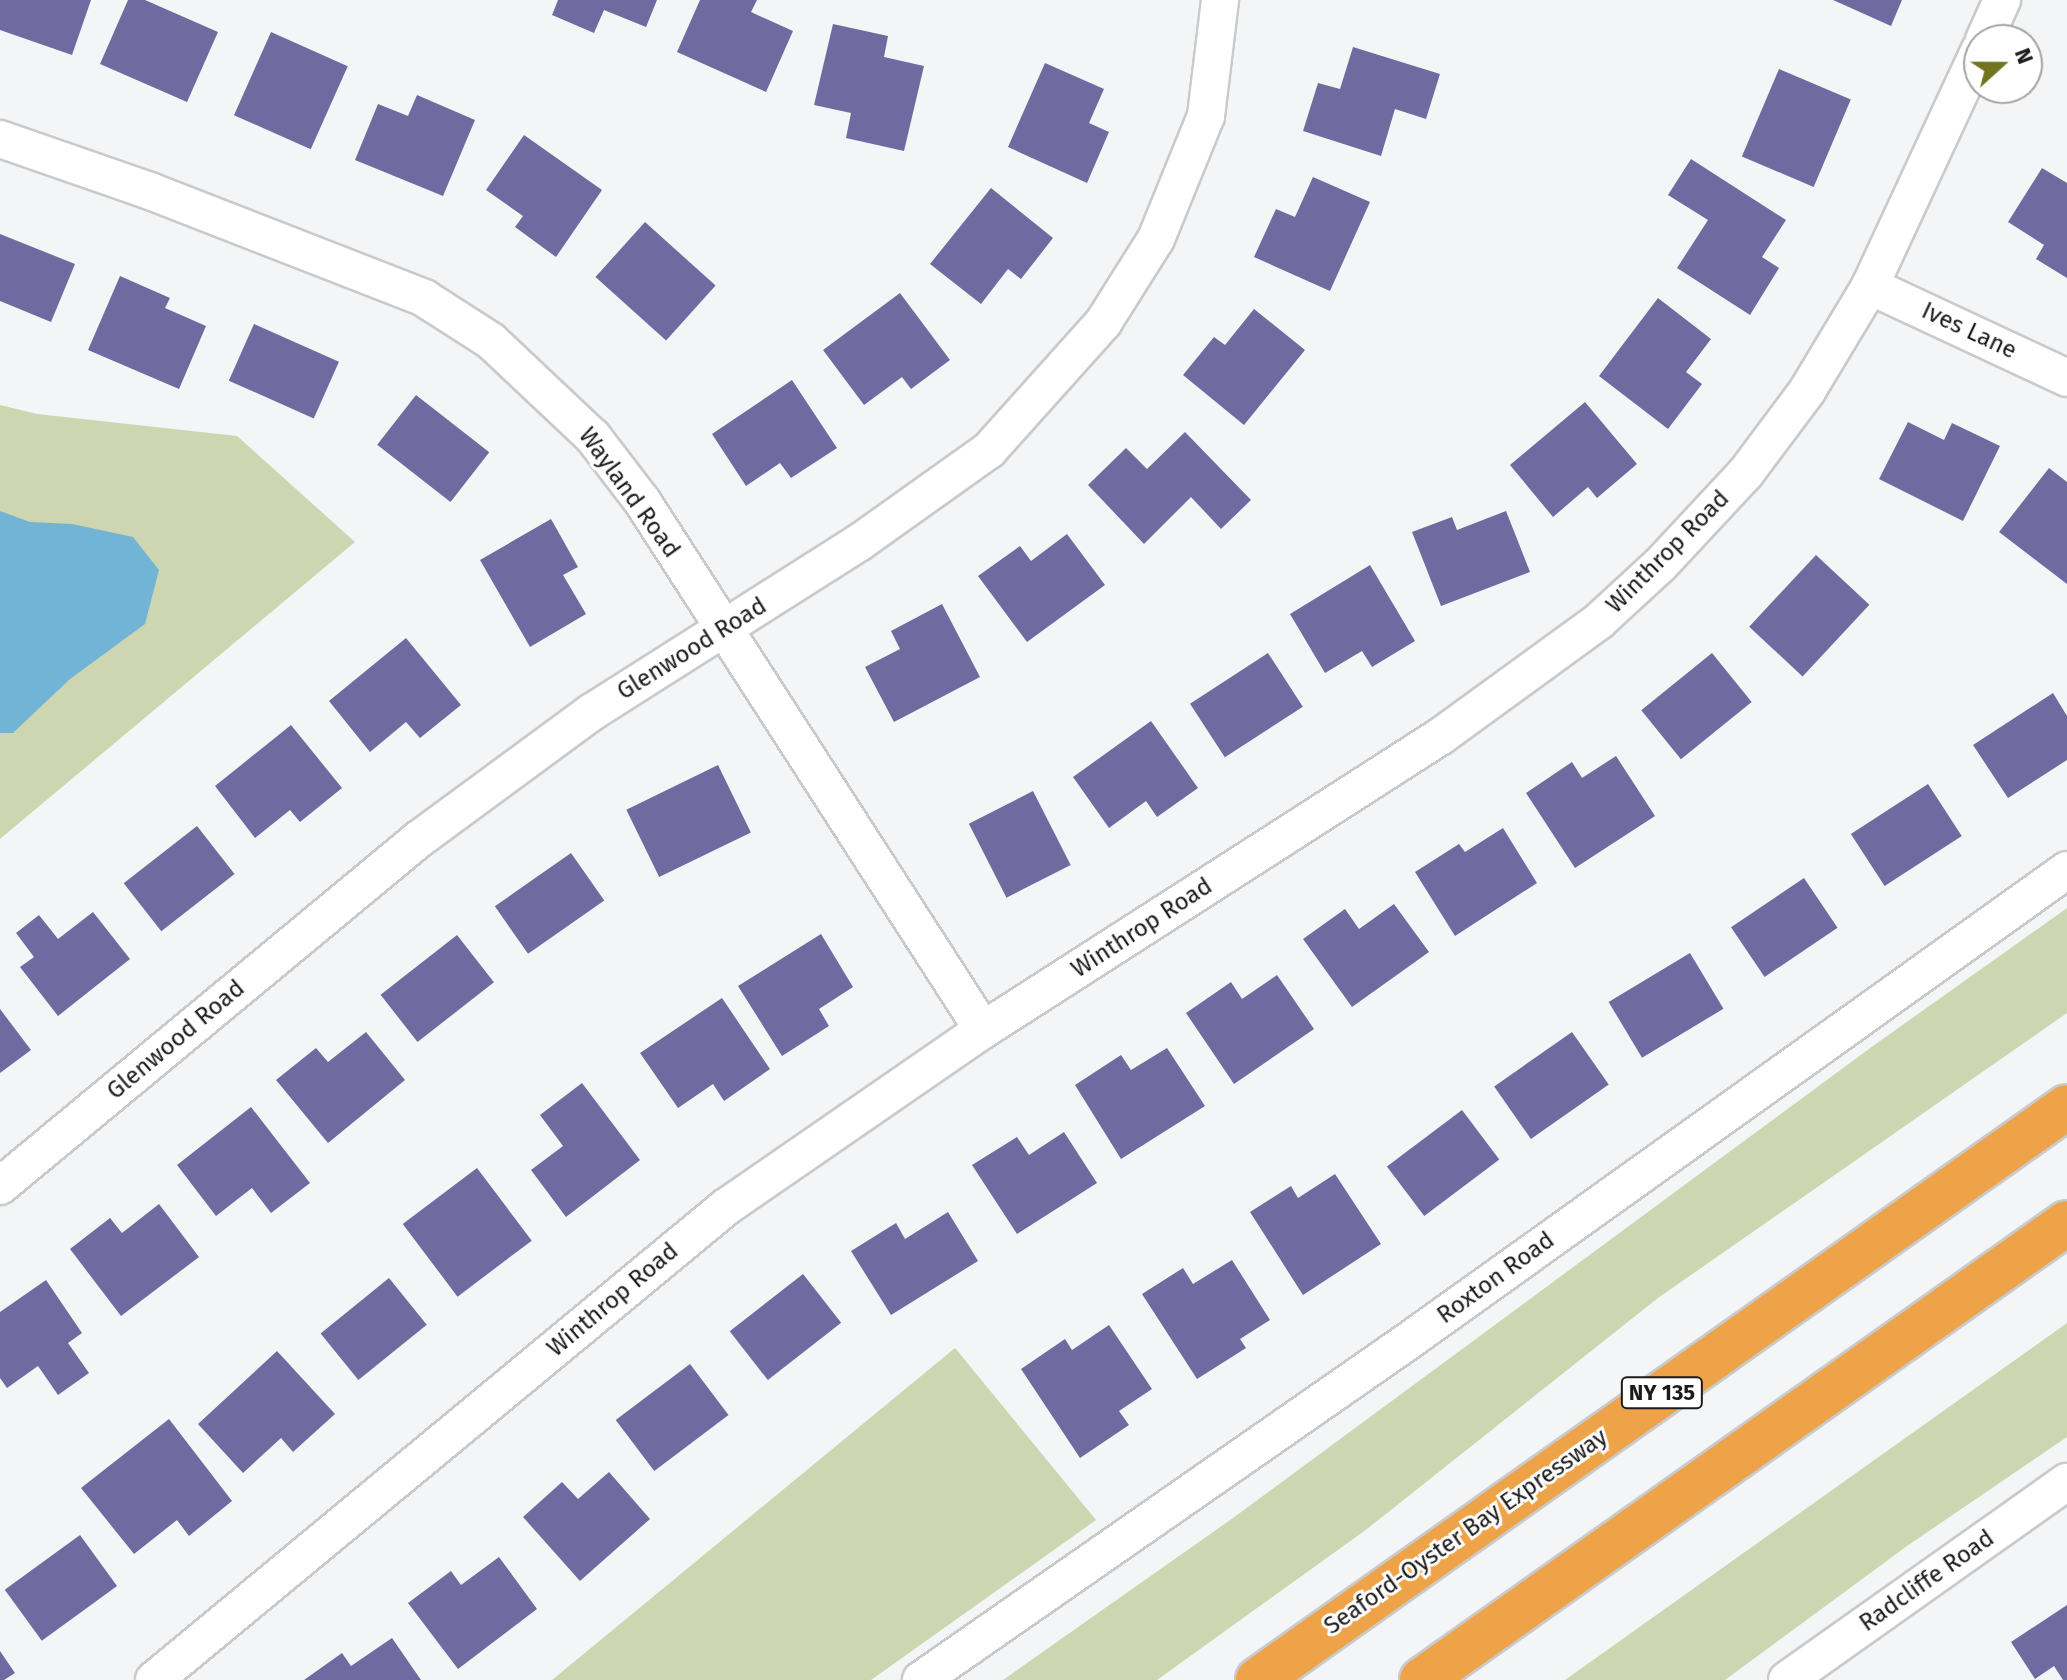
<!DOCTYPE html>
<html>
<head>
<meta charset="utf-8">
<style>
  body { margin:0 }
  #map { position:relative; width:2067px; height:1680px; overflow:hidden; background:#f4f5f6; font-family:"Fira Sans",sans-serif }
  div>[style] { position:absolute }
  [style*='--x'] { left:calc(var(--x)*1px); top:calc(var(--y)*1px); width:calc(var(--w)*1px); rotate:calc(var(--a)*1deg) }
  .green>* { inset:0; background:#ced5b1 }
  .water>* { inset:0; background:#72b4d5 }
  .building>* { inset:0; background:#716aa0; transform-origin:0 0 }
  .roads { filter:drop-shadow(2px 0 #c9cacb) drop-shadow(-2px 0 #c9cacb) drop-shadow(0 2px #c9cacb) drop-shadow(0 -2px #c9cacb) }
  .street>* { height:36px; margin:-18px; padding:0 18px; transform-origin:18px; border-radius:18px; background:#fff }
  .highway>* { height:44px; margin:-22px; padding:0 22px; transform-origin:22px; border-radius:22px; background:#eea348 }
  span { translate:-50% -50%; white-space:nowrap; text-align:center; line-height:1.15; -webkit-text-stroke:6px #fff; paint-order:stroke }
  .shield-label span { padding:2px 6px; background:#fff; border:2px solid; border-radius:6px; -webkit-text-stroke-width:0 }
  .shield-label { font-size:22px; color:#1b1b1b; font-weight:700 }
  .street-label { font-size:24px; color:#1b1b1b }
  .north { position:absolute; left:1963px; top:24px; width:80px; height:80px; box-sizing:border-box; background:#fff; border:2px solid #a4a4a4; border-radius:50%; rotate:69deg; font-size:22px; font-weight:700; line-height:32px; text-align:center; color:#1b1b1b }
  .north::after { content:''; display:block; margin:auto; width:28px; height:36px; background:#71751d; clip-path:polygon(50% 0,100% 100%,50% 72%,0 100%) }
</style>
</head>
<body>
<div id="map">
  <div class="green">
    <div style="clip-path:polygon(0 405px,37px 414px,237px 436px,355px 542px,0 839px)"></div>
    <div style="clip-path:polygon(2067px 908px,2067px 1013px,1658px 1298px,1367px 1529px,1157px 1680px,1003px 1680px,1233px 1518px,1873px 1046px)"></div>
    <div style="clip-path:polygon(2067px 1323px,2067px 1437px,1907px 1546px,1725px 1680px,1565px 1680px)"></div>
    <div style="clip-path:polygon(955px 1348px,1096px 1520px,871px 1680px,552px 1680px)"></div>
  </div>
  <div class="water">
    <div style="clip-path:polygon(0 511px,30px 522px,72px 524px,133px 537px,159px 570px,145px 624px,70px 679px,13px 733px,0 733px)"></div>
  </div>
  <div class="building">
    <div style="clip-path:polygon(0 0,91px 0,72px 55px,0 30px)"></div>
    <div style="clip-path:polygon(128px 0,145px 0,218px 32px,187px 102px,100px 64px)"></div>
    <div style="clip-path:polygon(558px 0,657px 0,646px 27px,604px 10px,594px 33px,552px 15px)"></div>
    <div style="clip-path:polygon(700px 0,757px 0,751px 12px,793px 31px,766px 92px,677px 52px)"></div>
    <div style="clip-path:polygon(1833px 0,1902px 0,1891px 26px)"></div>
    <div style="clip-path:polygon(833px 24px,888px 36px,884px 57px,924px 66px,904px 151px,846px 138px,851px 113px,814px 105px)"></div>
    <div style="left:271px;top:32px;width:84px;height:91px;rotate:24deg"></div>
    <div style="clip-path:polygon(1353px 47px,1440px 74px,1426px 119px,1395px 109px,1381px 156px,1303px 131px,1318px 83px,1340px 89px)"></div>
    <div style="clip-path:polygon(1045px 63px,1104px 89px,1089px 123px,1109px 132px,1087px 183px,1008px 147px)"></div>
    <div style="left:1779px;top:69px;width:78px;height:95px;rotate:23deg"></div>
    <div style="clip-path:polygon(417px 95px,475px 120px,443px 196px,355px 160px,378px 104px,408px 116px)"></div>
    <div style="clip-path:polygon(524px 135px,602px 190px,556px 257px,515px 227px,523px 216px,486px 190px)"></div>
    <div style="clip-path:polygon(1691px 159px,1786px 220px,1762px 257px,1779px 268px,1750px 315px,1677px 268px,1708px 220px,1668px 195px)"></div>
    <div style="clip-path:polygon(2042px 168px,2067px 183px,2067px 278px,2036px 259px,2044px 245px,2008px 222px)"></div>
    <div style="clip-path:polygon(1313px 177px,1370px 202px,1330px 291px,1254px 257px,1276px 209px,1295px 217px)"></div>
    <div style="clip-path:polygon(991px 188px,1053px 238px,1021px 279px,1008px 269px,981px 304px,930px 264px)"></div>
    <div style="left:645px;top:222px;width:95px;height:74px;rotate:42deg"></div>
    <div style="clip-path:polygon(0 234px,75px 264px,51px 322px,0 301px)"></div>
    <div style="clip-path:polygon(120px 276px,170px 298px,165px 308px,206px 326px,179px 389px,88px 350px)"></div>
    <div style="clip-path:polygon(900px 293px,950px 360px,911px 389px,902px 377px,864px 405px,823px 350px)"></div>
    <div style="clip-path:polygon(1658px 298px,1711px 339px,1686px 372px,1702px 384px,1668px 429px,1599px 376px)"></div>
    <div style="clip-path:polygon(1254px 309px,1305px 350px,1244px 425px,1183px 375px,1214px 337px,1225px 345px)"></div>
    <div style="left:254px;top:324px;width:93px;height:62px;rotate:24deg"></div>
    <div style="clip-path:polygon(792px 380px,837px 448px,791px 478px,780px 463px,746px 486px,712px 434px)"></div>
    <div style="left:416px;top:395px;width:93px;height:63px;rotate:38deg"></div>
    <div style="clip-path:polygon(1585px 402px,1637px 464px,1597px 498px,1588px 487px,1553px 517px,1510px 465px)"></div>
    <div style="clip-path:polygon(1908px 422px,1944px 440px,1952px 423px,2000px 446px,1963px 521px,1879px 479px)"></div>
    <div style="clip-path:polygon(1185px 432px,1251px 500px,1221px 529px,1191px 497px,1144px 544px,1088px 485px,1126px 448px,1147px 469px)"></div>
    <div style="clip-path:polygon(2049px 468px,2067px 482px,2067px 584px,1999px 532px)"></div>
    <div style="clip-path:polygon(1506px 511px,1530px 572px,1441px 606px,1412px 532px,1452px 517px,1457px 530px)"></div>
    <div style="clip-path:polygon(551px 519px,578px 567px,563px 575px,586px 614px,530px 647px,480px 560px)"></div>
    <div style="clip-path:polygon(1067px 534px,1105px 585px,1027px 642px,978px 576px,1020px 546px,1031px 561px)"></div>
    <div style="left:1816px;top:555px;width:73px;height:98px;rotate:43deg"></div>
    <div style="clip-path:polygon(1370px 565px,1415px 641px,1372px 667px,1362px 651px,1325px 673px,1290px 614px)"></div>
    <div style="clip-path:polygon(942px 604px,980px 677px,894px 722px,865px 667px,900px 649px,891px 631px)"></div>
    <div style="clip-path:polygon(406px 638px,461px 705px,420px 738px,406px 722px,370px 752px,329px 701px)"></div>
    <div style="left:1268px;top:653px;width:64px;height:93px;rotate:57deg"></div>
    <div style="left:1712px;top:653px;width:63px;height:91px;rotate:51deg"></div>
    <div style="clip-path:polygon(2053px 693px,2067px 716px,2067px 760px,2008px 798px,1973px 745px)"></div>
    <div style="clip-path:polygon(1151px 721px,1198px 788px,1157px 817px,1146px 801px,1109px 828px,1073px 777px)"></div>
    <div style="clip-path:polygon(291px 725px,342px 788px,300px 822px,290px 810px,255px 838px,215px 786px)"></div>
    <div style="clip-path:polygon(1616px 756px,1655px 816px,1575px 868px,1526px 793px,1572px 762px,1582px 778px)"></div>
    <div style="left:718px;top:765px;width:75px;height:102px;rotate:64deg"></div>
    <div style="left:1928px;top:784px;width:62px;height:92px;rotate:57deg"></div>
    <div style="left:1033px;top:791px;width:83px;height:72px;rotate:63deg"></div>
    <div style="left:197px;top:826px;width:61px;height:93px;rotate:52deg"></div>
    <div style="clip-path:polygon(1503px 828px,1537px 883px,1455px 936px,1415px 872px,1459px 844px,1465px 852px)"></div>
    <div style="left:571px;top:853px;width:58px;height:93px;rotate:55deg"></div>
    <div style="left:1804px;top:878px;width:60px;height:88px;rotate:56deg"></div>
    <div style="clip-path:polygon(1394px 904px,1429px 952px,1352px 1007px,1303px 939px,1345px 909px,1359px 929px)"></div>
    <div style="clip-path:polygon(93px 912px,130px 959px,58px 1016px,20px 967px,34px 957px,16px 933px,39px 915px,58px 939px)"></div>
    <div style="clip-path:polygon(821px 934px,853px 987px,819px 1009px,829px 1026px,782px 1056px,738px 986px)"></div>
    <div style="left:457px;top:935px;width:60px;height:97px;rotate:52deg"></div>
    <div style="left:1690px;top:953px;width:65px;height:95px;rotate:59deg"></div>
    <div style="clip-path:polygon(1277px 975px,1314px 1029px,1234px 1084px,1186px 1013px,1231px 982px,1242px 999px)"></div>
    <div style="clip-path:polygon(722px 998px,770px 1069px,724px 1101px,713px 1084px,678px 1108px,640px 1053px)"></div>
    <div style="clip-path:polygon(0 1009px,31px 1050px,0 1073px)"></div>
    <div style="clip-path:polygon(366px 1032px,405px 1080px,328px 1143px,276px 1080px,316px 1048px,328px 1062px)"></div>
    <div style="left:1572px;top:1032px;width:64px;height:95px;rotate:55deg"></div>
    <div style="clip-path:polygon(1167px 1048px,1205px 1106px,1121px 1159px,1075px 1085px,1121px 1055px,1131px 1070px)"></div>
    <div style="clip-path:polygon(582px 1083px,640px 1160px,566px 1217px,531px 1170px,563px 1146px,540px 1115px)"></div>
    <div style="clip-path:polygon(251px 1107px,310px 1183px,271px 1213px,252px 1188px,216px 1216px,177px 1165px)"></div>
    <div style="left:1462px;top:1110px;width:62px;height:94px;rotate:53deg"></div>
    <div style="clip-path:polygon(1064px 1132px,1097px 1183px,1017px 1234px,972px 1165px,1017px 1137px,1029px 1155px)"></div>
    <div style="left:477px;top:1168px;width:91px;height:93px;rotate:53deg"></div>
    <div style="clip-path:polygon(1335px 1174px,1381px 1244px,1303px 1295px,1250px 1212px,1291px 1186px,1298px 1198px)"></div>
    <div style="clip-path:polygon(159px 1204px,199px 1257px,121px 1316px,70px 1249px,110px 1218px,122px 1233px)"></div>
    <div style="clip-path:polygon(948px 1212px,978px 1261px,891px 1315px,851px 1251px,896px 1223px,905px 1239px)"></div>
    <div style="clip-path:polygon(1232px 1260px,1270px 1320px,1240px 1339px,1246px 1348px,1197px 1379px,1142px 1294px,1183px 1268px,1193px 1284px)"></div>
    <div style="left:803px;top:1274px;width:62px;height:93px;rotate:52deg"></div>
    <div style="left:389px;top:1278px;width:60px;height:88px;rotate:51deg"></div>
    <div style="clip-path:polygon(46px 1280px,82px 1333px,68px 1343px,89px 1373px,58px 1395px,38px 1366px,7px 1388px,0 1378px,0 1312px)"></div>
    <div style="clip-path:polygon(1109px 1325px,1152px 1389px,1119px 1411px,1129px 1425px,1080px 1458px,1021px 1369px,1065px 1339px,1072px 1350px)"></div>
    <div style="clip-path:polygon(277px 1351px,335px 1414px,293px 1452px,281px 1438px,243px 1473px,198px 1424px)"></div>
    <div style="left:690px;top:1364px;width:64px;height:93px;rotate:53deg"></div>
    <div style="clip-path:polygon(169px 1419px,232px 1501px,189px 1536px,177px 1520px,134px 1554px,81px 1488px)"></div>
    <div style="clip-path:polygon(609px 1472px,650px 1519px,580px 1581px,523px 1517px,562px 1482px,578px 1499px)"></div>
    <div style="left:80px;top:1535px;width:63px;height:93px;rotate:54deg"></div>
    <div style="clip-path:polygon(499px 1557px,537px 1609px,458px 1669px,408px 1603px,451px 1571px,461px 1585px)"></div>
    <div style="clip-path:polygon(2067px 1605px,2067px 1680px,2063px 1680px,2054px 1666px,2035px 1679px,2011px 1642px)"></div>
    <div style="clip-path:polygon(392px 1638px,421px 1680px,304px 1680px,342px 1653px,351px 1666px)"></div>
    <div style="clip-path:polygon(0 1651px,15px 1673px,4px 1680px,0 1680px)"></div>
  </div>
  <div class="roads">
    <div class="street">
      <div style="--x:1984;--y:40;--w:44;--a:-65.8"></div>
      <div style="--x:0;--y:139;--w:159;--a:19.1"></div>
      <div style="--x:150;--y:191;--w:294;--a:21.3"></div>
      <div style="--x:424;--y:298;--w:80;--a:32.7"></div>
      <div style="--x:491;--y:341;--w:140;--a:43.3"></div>
      <div style="--x:593;--y:437;--w:81;--a:52.6"></div>
      <div style="--x:642;--y:501;--w:629;--a:57.19"></div>
      <div style="--x:1870;--y:286;--w:217;--a:25"></div>
      <div style="--x:0;--y:1186;--w:544;--a:-39.63"></div>
      <div style="--x:419;--y:839;--w:215;--a:-36.3"></div>
      <div style="--x:592;--y:712;--w:317;--a:-32.4"></div>
      <div style="--x:860;--y:542;--w:158;--a:-35.5"></div>
      <div style="--x:989;--y:450;--w:171;--a:-48.1"></div>
      <div style="--x:1103;--y:323;--w:99;--a:-57.8"></div>
      <div style="--x:1156;--y:239;--w:133;--a:-67.9"></div>
      <div style="--x:1206;--y:116;--w:117;--a:-83.1"></div>
      <div style="--x:154;--y:1680;--w:742;--a:-39.59"></div>
      <div style="--x:726;--y:1207;--w:312;--a:-34.6"></div>
      <div style="--x:983;--y:1030;--w:544;--a:-32.7"></div>
      <div style="--x:1441;--y:736;--w:195;--a:-36"></div>
      <div style="--x:1599;--y:621;--w:83;--a:-42.6"></div>
      <div style="--x:1660;--y:565;--w:125;--a:-47"></div>
      <div style="--x:1745;--y:474;--w:104;--a:-53.2"></div>
      <div style="--x:1807;--y:391;--w:122;--a:-59"></div>
      <div style="--x:1870;--y:286;--w:259;--a:-65.1"></div>
      <div style="--x:921;--y:1680;--w:592;--a:-34.82"></div>
      <div style="--x:1407;--y:1342;--w:811;--a:-35.57"></div>
      <div style="--x:1787;--y:1680;--w:343;--a:-35.3"></div>
    </div>
    <div class="highway">
      <div style="--x:1258;--y:1680;--w:991;--a:-35.31"></div>
      <div style="--x:1422;--y:1680;--w:790;--a:-35.32"></div>
    </div>
  </div>
  <div class="shield-label">
    <span style="left:1662px;top:1393px">NY 135</span>
  </div>
  <div class="street-label">
    <span style="left:1969px;top:331px;rotate:25deg">Ives Lane</span>
    <span style="left:629px;top:493px;rotate:54deg">Wayland Road</span>
    <span style="left:1668px;top:552px;rotate:-45deg">Winthrop Road</span>
    <span style="left:692px;top:649px;rotate:-32deg">Glenwood Road</span>
    <span style="left:1142px;top:928px;rotate:-33deg">Winthrop Road</span>
    <span style="left:176px;top:1040px;rotate:-40deg">Glenwood Road</span>
    <span style="left:1496px;top:1278px;rotate:-36deg">Roxton Road</span>
    <span style="left:613px;top:1300px;rotate:-40deg">Winthrop Road</span>
    <span style="left:1466px;top:1532px;rotate:-35deg">Seaford-Oyster Bay Expressway</span>
    <span style="left:1927px;top:1581px;rotate:-35deg">Radcliffe Road</span>
  </div>
  <div class="north">N</div>
</div>
</body>
</html>
